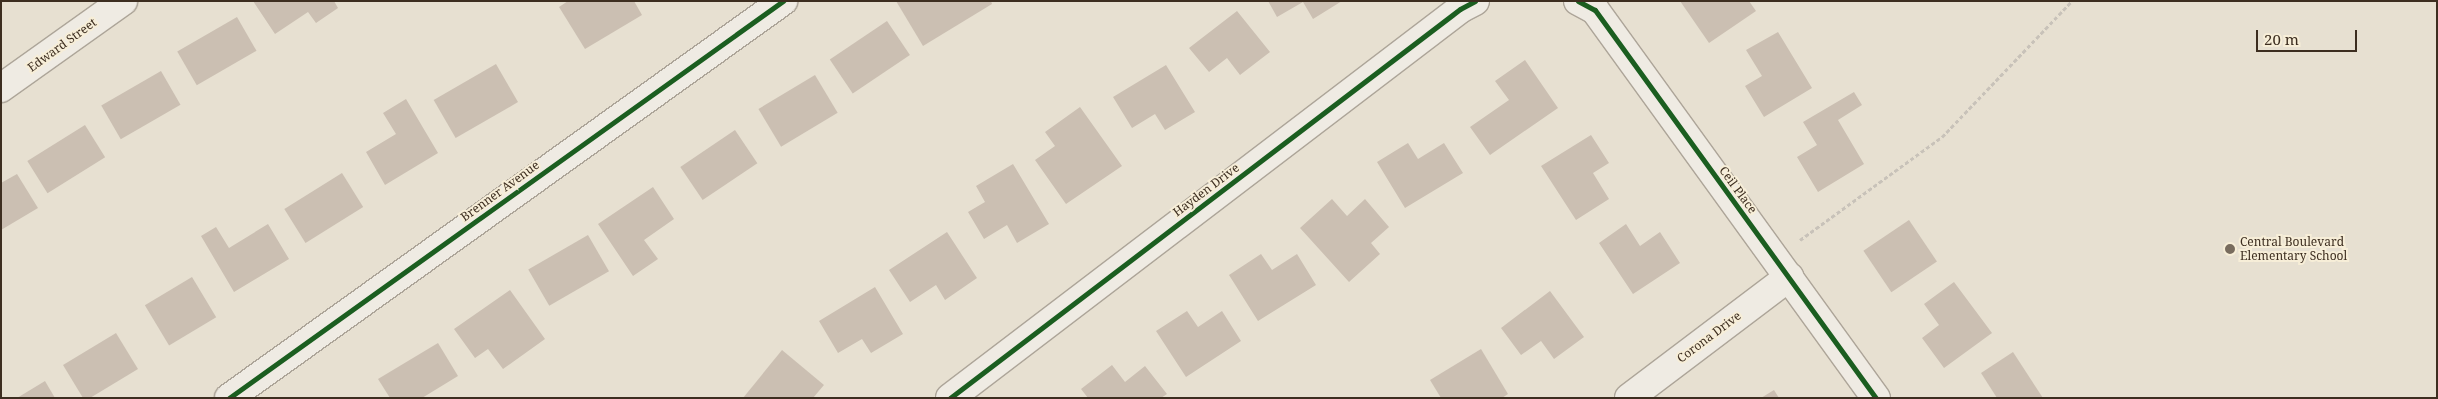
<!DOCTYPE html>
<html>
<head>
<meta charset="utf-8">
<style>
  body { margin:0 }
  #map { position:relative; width:2438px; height:399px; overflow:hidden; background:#e7e0d1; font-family:"Noto Serif",serif }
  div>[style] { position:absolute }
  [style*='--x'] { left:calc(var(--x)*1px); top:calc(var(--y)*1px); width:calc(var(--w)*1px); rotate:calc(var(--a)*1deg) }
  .building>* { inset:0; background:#cbbfb2; transform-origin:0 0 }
  .path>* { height:3px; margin-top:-1.5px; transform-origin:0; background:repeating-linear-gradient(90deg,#c8c2b9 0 4px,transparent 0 6.5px) }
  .roads { filter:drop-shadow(1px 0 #ada599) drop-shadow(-1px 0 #ada599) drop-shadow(0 1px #ada599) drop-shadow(0 -1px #ada599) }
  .minor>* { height:28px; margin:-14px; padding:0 14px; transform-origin:14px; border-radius:14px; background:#efebe3 }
  .cycleway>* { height:5px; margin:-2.5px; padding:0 2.5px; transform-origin:2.5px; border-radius:2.5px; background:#1b5e20 }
  .dots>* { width:14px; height:14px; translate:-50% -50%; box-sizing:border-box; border:2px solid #f7eed8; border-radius:50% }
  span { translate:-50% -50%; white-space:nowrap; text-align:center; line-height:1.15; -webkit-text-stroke:4px #f7eed8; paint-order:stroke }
  .street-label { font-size:12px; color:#3d2e20 }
  .poi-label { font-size:12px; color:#3d2e20 }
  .left { translate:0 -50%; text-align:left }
  .frame { position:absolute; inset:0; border:2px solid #3d2e20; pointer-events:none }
  .scale { position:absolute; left:2256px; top:30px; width:101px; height:22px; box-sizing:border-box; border:2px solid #3d2e20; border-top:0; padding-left:6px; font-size:15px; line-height:18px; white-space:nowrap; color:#3d2e20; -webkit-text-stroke:4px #f7eed8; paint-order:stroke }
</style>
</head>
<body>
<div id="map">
  <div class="building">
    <div style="clip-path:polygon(253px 1px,334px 1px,338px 8px,316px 23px,308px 12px,275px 34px)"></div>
    <div style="clip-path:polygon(568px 1px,634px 1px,642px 15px,585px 49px,559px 7px)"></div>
    <div style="clip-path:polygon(896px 1px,991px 1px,992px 4px,923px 46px)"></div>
    <div style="clip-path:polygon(1268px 1px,1342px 1px,1313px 19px,1303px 2px,1277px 17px)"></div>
    <div style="clip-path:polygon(1680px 1px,1749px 1px,1756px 11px,1709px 43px)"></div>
    <div style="clip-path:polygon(1237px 11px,1270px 52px,1240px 75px,1227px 58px,1209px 72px,1189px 48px)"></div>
    <div style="left:237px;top:17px;width:39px;height:69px;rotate:60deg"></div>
    <div style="left:887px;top:21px;width:41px;height:69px;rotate:56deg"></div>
    <div style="clip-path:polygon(1778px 32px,1812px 88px,1764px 117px,1745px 86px,1762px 76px,1746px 50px)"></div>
    <div style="clip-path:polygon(1525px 60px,1558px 108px,1490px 155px,1470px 127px,1509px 100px,1495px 81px)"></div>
    <div style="left:496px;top:64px;width:44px;height:72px;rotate:60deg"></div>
    <div style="clip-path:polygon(1166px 65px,1195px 112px,1165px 130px,1155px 114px,1132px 128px,1113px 97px)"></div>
    <div style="left:161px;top:71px;width:39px;height:69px;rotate:60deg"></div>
    <div style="left:815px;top:75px;width:44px;height:66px;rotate:59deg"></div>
    <div style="clip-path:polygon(1854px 92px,1862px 105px,1838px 120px,1864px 164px,1818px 192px,1797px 157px,1817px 145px,1803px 122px)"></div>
    <div style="clip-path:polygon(406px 99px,438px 153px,385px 185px,366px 152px,396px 134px,383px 113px)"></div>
    <div style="clip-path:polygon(1080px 107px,1122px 166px,1066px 204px,1035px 160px,1055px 146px,1045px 132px)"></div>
    <div style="left:85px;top:125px;width:38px;height:68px;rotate:58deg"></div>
    <div style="left:735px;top:130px;width:40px;height:66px;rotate:56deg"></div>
    <div style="clip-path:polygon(1591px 135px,1609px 163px,1593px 173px,1609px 199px,1576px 220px,1541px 166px)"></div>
    <div style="clip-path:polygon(1408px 143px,1418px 159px,1444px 143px,1463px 173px,1405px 208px,1377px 162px)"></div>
    <div style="clip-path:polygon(1013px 164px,1049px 224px,1017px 243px,1007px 225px,984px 239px,968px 212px,985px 202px,976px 186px)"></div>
    <div style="left:342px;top:173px;width:40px;height:68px;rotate:58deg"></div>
    <div style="clip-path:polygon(17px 174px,38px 208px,1px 230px,1px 183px)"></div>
    <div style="clip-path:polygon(653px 187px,674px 219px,644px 240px,658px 259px,633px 276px,598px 224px)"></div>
    <div style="clip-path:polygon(1332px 199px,1347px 216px,1365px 199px,1389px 227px,1371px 243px,1380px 254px,1349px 282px,1300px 228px)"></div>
    <div style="left:1909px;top:220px;width:50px;height:55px;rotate:56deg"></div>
    <div style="clip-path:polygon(268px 224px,289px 259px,234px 292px,201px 236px,216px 227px,229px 248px)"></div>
    <div style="clip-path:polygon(1626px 224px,1640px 246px,1660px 232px,1680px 263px,1633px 294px,1599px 243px)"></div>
    <div style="clip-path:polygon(947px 232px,977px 278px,945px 300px,936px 285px,910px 302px,889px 270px)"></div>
    <div style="left:588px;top:235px;width:42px;height:69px;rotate:60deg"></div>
    <div style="clip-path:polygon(1261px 254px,1272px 270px,1297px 254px,1316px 285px,1258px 321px,1229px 275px)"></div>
    <div style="left:192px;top:277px;width:47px;height:55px;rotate:59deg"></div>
    <div style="clip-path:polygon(1954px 282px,1992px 333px,1944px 368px,1922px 338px,1939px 325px,1924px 304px)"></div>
    <div style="clip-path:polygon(875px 287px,903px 334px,871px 353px,862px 339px,838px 353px,819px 321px)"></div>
    <div style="clip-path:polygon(510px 290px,545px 339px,503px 369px,488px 349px,475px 358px,454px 329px)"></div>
    <div style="clip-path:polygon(1550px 291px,1584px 337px,1554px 359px,1541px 341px,1521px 355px,1501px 328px)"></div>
    <div style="clip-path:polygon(1187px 311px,1198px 327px,1222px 311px,1241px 341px,1186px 377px,1156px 331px)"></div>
    <div style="clip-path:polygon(116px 333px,138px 369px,90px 398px,83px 398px,63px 365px)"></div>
    <div style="clip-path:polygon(438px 343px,458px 376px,422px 398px,390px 398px,378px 379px)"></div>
    <div style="clip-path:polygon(1481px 349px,1508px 394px,1502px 398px,1441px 398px,1430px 380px)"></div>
    <div style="clip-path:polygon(782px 350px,824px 385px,813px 398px,743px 398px)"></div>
    <div style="clip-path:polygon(2013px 352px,2043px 398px,1997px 398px,1981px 373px)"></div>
    <div style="clip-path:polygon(1112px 365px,1125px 382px,1145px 366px,1167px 394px,1161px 398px,1088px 398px,1081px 389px)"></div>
    <div style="clip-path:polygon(45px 381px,55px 398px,17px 398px)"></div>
    <div style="clip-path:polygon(1774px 390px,1779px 398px,1761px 398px)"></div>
  </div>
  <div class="path">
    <div style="--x:1800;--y:240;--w:175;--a:-36"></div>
    <div style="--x:1942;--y:137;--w:188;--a:-46.3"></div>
  </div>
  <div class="roads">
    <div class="minor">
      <div style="--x:1578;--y:1;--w:19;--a:28"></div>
      <div style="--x:1595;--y:10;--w:479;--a:54.1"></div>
      <div style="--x:1;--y:88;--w:150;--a:-35.5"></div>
      <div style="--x:229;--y:398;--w:682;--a:-35.63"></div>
      <div style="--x:950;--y:398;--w:641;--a:-37.33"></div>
      <div style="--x:1460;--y:9;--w:17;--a:-28"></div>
      <div style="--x:1629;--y:398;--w:201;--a:-37.1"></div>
    </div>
  </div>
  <div class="cycleway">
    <div style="--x:1578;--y:1;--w:19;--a:28"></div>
    <div style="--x:1595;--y:10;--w:479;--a:54.1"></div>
    <div style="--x:229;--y:398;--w:682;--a:-35.63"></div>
    <div style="--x:950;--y:398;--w:641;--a:-37.33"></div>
    <div style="--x:1460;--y:9;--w:17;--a:-28"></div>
  </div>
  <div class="dots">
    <div style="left:2230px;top:249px;background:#786c5e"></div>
  </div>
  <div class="street-label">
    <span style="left:62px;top:45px;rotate:-36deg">Edward Street</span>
    <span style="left:1206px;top:190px;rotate:-37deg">Hayden Drive</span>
    <span style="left:1738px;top:190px;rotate:54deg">Ceil Place</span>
    <span style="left:500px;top:191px;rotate:-36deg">Brenner Avenue</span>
    <span style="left:1709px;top:337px;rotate:-37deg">Corona Drive</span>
  </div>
  <div class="poi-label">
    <span class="left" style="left:2240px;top:249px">Central Boulevard<br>Elementary School</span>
  </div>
  <div class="frame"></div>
  <div class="scale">20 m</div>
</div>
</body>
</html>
